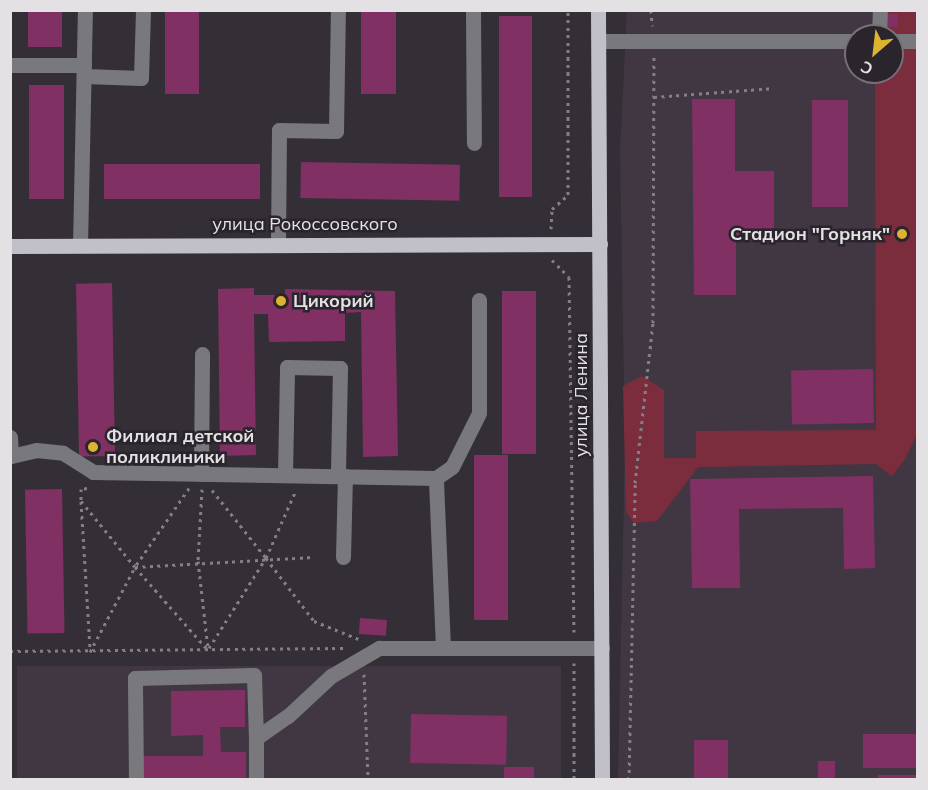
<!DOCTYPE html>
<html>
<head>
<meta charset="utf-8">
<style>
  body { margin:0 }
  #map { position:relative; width:928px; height:790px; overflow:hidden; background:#342f36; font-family:Mulish,sans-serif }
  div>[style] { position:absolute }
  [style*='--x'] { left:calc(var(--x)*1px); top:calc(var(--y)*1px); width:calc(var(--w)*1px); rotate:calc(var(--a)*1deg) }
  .built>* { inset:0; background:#403743; transform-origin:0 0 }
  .green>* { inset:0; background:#7c2d3d }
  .building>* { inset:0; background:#803063; transform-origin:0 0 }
  .path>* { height:3px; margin-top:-1.5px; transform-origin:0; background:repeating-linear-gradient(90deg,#837f85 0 3px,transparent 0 7.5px) }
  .minor>* { height:15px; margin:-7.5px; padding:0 7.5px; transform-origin:7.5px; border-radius:7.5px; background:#79797d }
  .major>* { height:15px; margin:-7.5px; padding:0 7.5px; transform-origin:7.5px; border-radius:7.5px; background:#c1c0c8 }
  .dots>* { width:16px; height:16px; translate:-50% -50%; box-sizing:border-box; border:3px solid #2a252c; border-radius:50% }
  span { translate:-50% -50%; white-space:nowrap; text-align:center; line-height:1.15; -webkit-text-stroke:5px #2a252c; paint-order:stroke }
  .street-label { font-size:18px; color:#e4e1e5 }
  .poi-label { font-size:18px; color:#e4e1e5; font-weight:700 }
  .right { translate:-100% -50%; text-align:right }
  .left { translate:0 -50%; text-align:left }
  .frame { position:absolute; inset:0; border:12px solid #e4e1e5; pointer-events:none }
  .north { position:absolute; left:844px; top:24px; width:60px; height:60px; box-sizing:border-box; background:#2a252c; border:2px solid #747076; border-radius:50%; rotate:208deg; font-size:16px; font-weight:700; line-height:24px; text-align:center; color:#e4e1e5 }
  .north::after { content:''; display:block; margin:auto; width:21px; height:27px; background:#dcb233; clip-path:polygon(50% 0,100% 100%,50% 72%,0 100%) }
</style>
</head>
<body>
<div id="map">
  <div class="built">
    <div style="clip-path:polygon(627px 11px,887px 11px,887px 36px,856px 36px,856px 72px,887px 72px,917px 413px,917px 779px,618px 780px,625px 446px,620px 151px)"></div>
    <div style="left:561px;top:666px;width:113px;height:544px;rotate:90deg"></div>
  </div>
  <div class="green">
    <div style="clip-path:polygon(886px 11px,917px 11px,918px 432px,905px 459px,892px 476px,876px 464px,698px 467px,657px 521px,634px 523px,626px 512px,623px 386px,642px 376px,664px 390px,664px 458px,696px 458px,696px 431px,876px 430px,875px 79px,879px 72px,892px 72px,892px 36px,886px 36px)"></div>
  </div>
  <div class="building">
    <div style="left:28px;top:10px;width:34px;height:37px"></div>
    <div style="left:165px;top:10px;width:34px;height:84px"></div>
    <div style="left:361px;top:10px;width:35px;height:84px"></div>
    <div style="left:887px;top:14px;width:11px;height:13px"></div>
    <div style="left:499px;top:16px;width:33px;height:181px"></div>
    <div style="left:29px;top:85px;width:35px;height:114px"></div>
    <div style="clip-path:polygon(692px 99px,735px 99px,735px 171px,774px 171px,774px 241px,736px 241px,736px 295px,694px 295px)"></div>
    <div style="left:812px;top:100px;width:36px;height:107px"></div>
    <div style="left:301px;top:162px;width:159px;height:36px;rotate:1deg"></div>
    <div style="left:260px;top:164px;width:35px;height:156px;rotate:90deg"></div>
    <div style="left:112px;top:283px;width:173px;height:36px;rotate:89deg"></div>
    <div style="clip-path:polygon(254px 288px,254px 295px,285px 295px,285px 289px,395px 291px,398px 456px,363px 457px,361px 312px,345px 313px,345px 341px,269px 342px,268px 314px,254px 314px,256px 455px,220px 456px,218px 289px)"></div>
    <div style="left:502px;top:291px;width:34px;height:163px"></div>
    <div style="left:873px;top:369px;width:54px;height:82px;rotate:89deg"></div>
    <div style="left:474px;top:455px;width:34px;height:165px"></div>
    <div style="clip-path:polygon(873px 476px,875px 568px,844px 569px,843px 508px,739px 509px,740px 588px,692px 588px,690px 479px)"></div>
    <div style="left:62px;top:489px;width:144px;height:37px;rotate:89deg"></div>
    <div style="left:360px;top:618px;width:27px;height:16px;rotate:4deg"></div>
    <div style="clip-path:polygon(245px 690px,245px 727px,220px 727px,221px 752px,246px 752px,246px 780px,140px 780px,140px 756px,203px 756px,203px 735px,171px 736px,171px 691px)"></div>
    <div style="left:411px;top:714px;width:96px;height:49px;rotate:1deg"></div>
    <div style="left:863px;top:734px;width:54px;height:34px"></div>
    <div style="left:728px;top:740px;width:40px;height:34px;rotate:90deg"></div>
    <div style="left:818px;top:761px;width:17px;height:19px"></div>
    <div style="left:534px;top:767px;width:13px;height:30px;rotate:90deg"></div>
    <div style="left:878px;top:775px;width:40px;height:5px"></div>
  </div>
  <div class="path">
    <div style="--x:651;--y:10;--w:16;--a:86"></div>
    <div style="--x:654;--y:97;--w:120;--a:-4.3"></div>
    <div style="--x:551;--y:229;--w:20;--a:-87"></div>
    <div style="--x:552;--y:209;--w:21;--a:-41"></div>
    <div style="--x:568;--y:195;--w:185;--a:-90"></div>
    <div style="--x:552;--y:260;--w:24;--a:45"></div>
    <div style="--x:569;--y:277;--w:355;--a:89.2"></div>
    <div style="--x:87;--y:488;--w:6;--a:171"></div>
    <div style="--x:81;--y:489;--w:12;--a:90"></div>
    <div style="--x:81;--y:501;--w:85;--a:50.7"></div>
    <div style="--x:189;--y:488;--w:96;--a:124.4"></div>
    <div style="--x:135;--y:567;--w:179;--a:-3.2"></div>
    <div style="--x:202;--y:489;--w:72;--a:93.2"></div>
    <div style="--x:198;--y:561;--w:89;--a:83.5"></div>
    <div style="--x:212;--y:490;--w:87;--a:51.5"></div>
    <div style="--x:266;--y:558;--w:74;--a:-66.2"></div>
    <div style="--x:81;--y:501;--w:149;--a:86.5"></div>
    <div style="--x:266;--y:558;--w:79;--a:52.7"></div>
    <div style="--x:314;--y:621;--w:51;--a:22"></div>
    <div style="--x:209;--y:648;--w:107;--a:-57.7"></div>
    <div style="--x:10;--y:651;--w:337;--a:-0.5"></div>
    <div style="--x:90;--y:652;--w:96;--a:-62.1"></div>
    <div style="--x:135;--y:567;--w:111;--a:48.7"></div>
    <div style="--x:574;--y:663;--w:117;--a:90"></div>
    <div style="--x:364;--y:674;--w:106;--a:87.8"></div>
    <div style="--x:629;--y:780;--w:297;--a:-88.8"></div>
    <div style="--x:635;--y:483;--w:161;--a:-83.6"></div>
    <div style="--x:653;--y:323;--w:267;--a:-89.8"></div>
  </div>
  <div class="minor">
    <div style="--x:473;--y:10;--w:133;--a:89.6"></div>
    <div style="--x:879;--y:36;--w:26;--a:-88"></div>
    <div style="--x:599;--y:41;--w:257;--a:0"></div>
    <div style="--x:892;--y:41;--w:26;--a:0"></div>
    <div style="--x:10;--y:65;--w:74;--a:0"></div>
    <div style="--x:84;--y:76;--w:57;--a:2"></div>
    <div style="--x:141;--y:78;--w:68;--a:-88.3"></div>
    <div style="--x:278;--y:244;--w:114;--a:-89.5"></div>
    <div style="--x:279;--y:130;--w:57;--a:1"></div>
    <div style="--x:336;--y:131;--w:121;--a:-89.1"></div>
    <div style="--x:80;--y:245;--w:235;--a:-88.8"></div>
    <div style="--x:10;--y:437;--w:19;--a:87"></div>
    <div style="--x:11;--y:456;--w:26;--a:-13"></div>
    <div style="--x:36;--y:450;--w:27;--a:6"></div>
    <div style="--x:63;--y:453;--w:36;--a:32"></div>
    <div style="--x:93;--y:472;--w:343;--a:1"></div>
    <div style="--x:201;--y:474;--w:120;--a:-89.5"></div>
    <div style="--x:285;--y:475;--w:108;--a:-88.9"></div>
    <div style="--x:287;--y:367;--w:53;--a:1.1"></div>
    <div style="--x:340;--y:368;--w:108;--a:91.1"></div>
    <div style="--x:343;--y:557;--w:81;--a:-88.6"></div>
    <div style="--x:443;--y:648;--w:170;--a:-92.4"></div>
    <div style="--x:436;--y:478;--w:19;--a:-35"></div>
    <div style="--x:452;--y:467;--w:60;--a:-63.4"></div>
    <div style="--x:479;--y:413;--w:113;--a:-90"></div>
    <div style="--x:256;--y:738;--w:42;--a:90"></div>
    <div style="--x:136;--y:780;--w:102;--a:-90.6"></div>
    <div style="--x:135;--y:678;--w:119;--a:-1.4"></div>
    <div style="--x:254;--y:675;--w:63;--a:88.2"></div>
    <div style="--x:256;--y:738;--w:39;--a:-35"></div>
    <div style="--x:288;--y:716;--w:59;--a:-42.9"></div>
    <div style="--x:331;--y:676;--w:56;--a:-30.3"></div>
    <div style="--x:379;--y:648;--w:223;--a:0"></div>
  </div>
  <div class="major">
    <div style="--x:598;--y:10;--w:770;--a:89.7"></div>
    <div style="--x:10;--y:246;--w:590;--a:-0.19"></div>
  </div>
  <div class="dots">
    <div style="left:902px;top:234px;background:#dcb233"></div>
    <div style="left:281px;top:301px;background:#dcb233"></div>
    <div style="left:93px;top:447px;background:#dcb233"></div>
  </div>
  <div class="street-label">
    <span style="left:305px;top:224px">улица Рокоссовского</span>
    <span style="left:581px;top:395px;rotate:-90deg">улица Ленина</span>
  </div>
  <div class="poi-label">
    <span class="right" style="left:890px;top:234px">Стадион "Горняк"</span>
    <span class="left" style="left:293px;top:301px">Цикорий</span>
    <span class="left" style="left:106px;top:447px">Филиал детской<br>поликлиники</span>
  </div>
  <div class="frame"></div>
  <div class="north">С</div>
</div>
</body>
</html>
